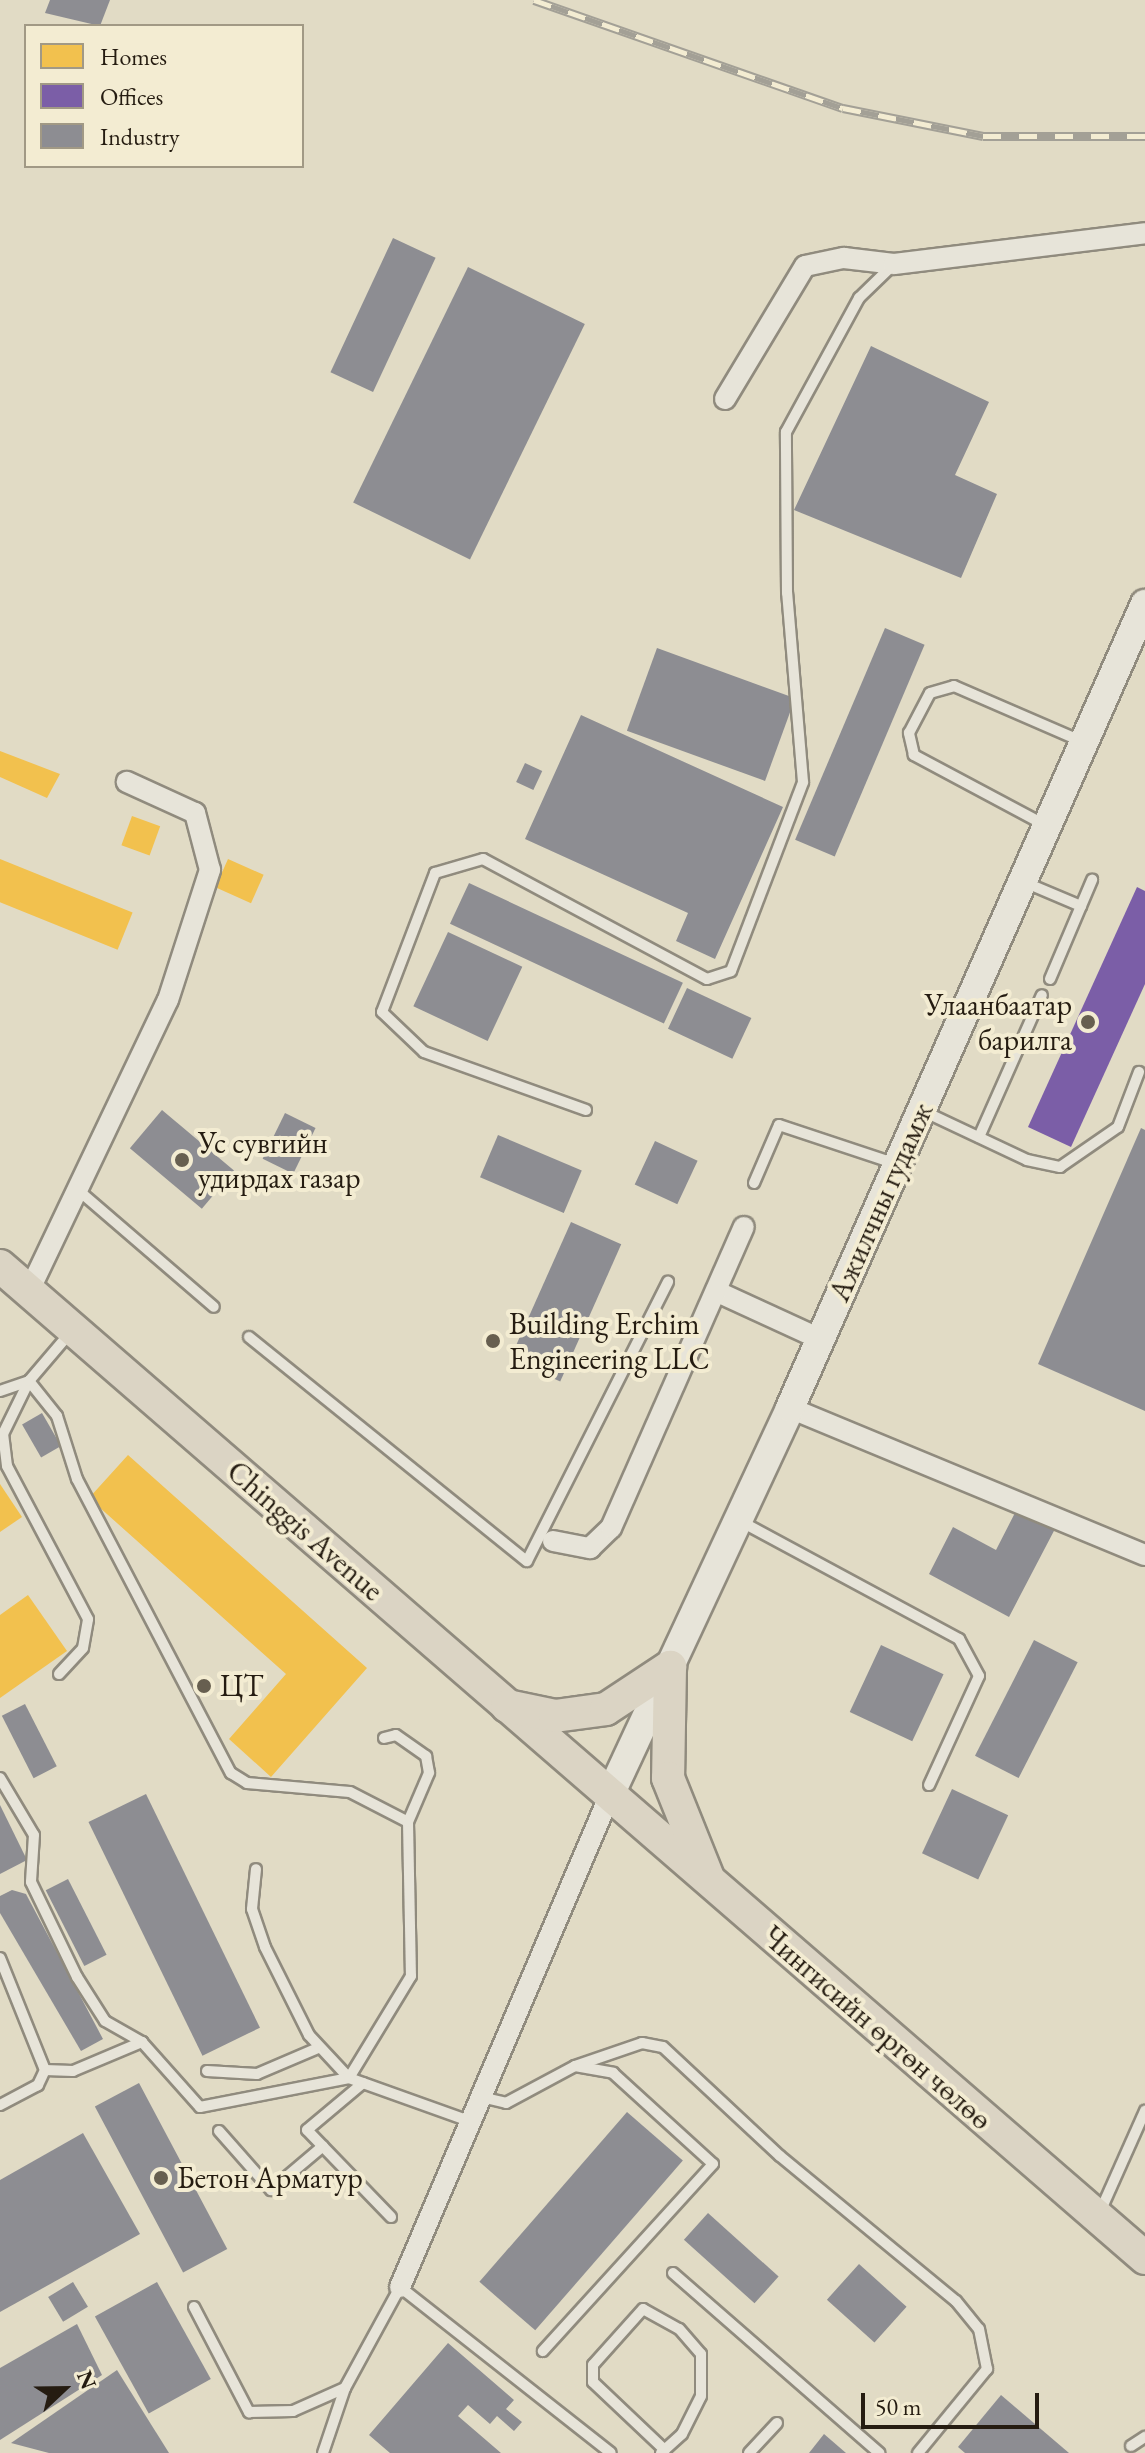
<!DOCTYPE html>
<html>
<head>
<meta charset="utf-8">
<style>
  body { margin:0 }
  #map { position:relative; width:1145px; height:2453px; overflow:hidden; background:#e1dbc5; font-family:"EB Garamond",serif }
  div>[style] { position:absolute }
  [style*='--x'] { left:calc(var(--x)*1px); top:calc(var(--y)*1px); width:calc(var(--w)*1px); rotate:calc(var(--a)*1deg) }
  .homes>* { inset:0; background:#f2c14e; transform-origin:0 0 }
  .offices>* { inset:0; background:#7b5ea7 }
  .industry>* { inset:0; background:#8d8d92; transform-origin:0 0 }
  .roads { filter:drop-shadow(2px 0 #908b7e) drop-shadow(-2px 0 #908b7e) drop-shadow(0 2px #908b7e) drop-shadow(0 -2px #908b7e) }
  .service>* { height:10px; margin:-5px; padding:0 5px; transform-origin:5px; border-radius:5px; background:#e7e4d9 }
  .minor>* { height:20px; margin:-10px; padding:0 10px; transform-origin:10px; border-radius:10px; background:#e7e4d9 }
  .secondary>* { height:28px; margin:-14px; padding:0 14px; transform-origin:14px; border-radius:14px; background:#e7e4d9 }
  .trunk>* { height:32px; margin:-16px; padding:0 16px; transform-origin:16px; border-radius:16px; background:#dbd4c4 }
  .rail>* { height:9px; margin-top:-4.5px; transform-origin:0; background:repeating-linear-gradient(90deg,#f3ecd2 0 18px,#a3a096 0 36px); box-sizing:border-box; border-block:2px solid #a3a096 }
  .dots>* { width:22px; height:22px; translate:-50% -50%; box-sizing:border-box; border:4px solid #f3ecd2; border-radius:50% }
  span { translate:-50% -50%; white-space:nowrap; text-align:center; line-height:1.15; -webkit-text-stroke:8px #f3ecd2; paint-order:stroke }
  .poi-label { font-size:30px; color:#251c11 }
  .right { translate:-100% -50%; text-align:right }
  .left { translate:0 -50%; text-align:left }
  .street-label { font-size:30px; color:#251c11 }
  .legend { position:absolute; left:24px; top:24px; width:280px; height:144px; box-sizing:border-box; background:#f3ecd2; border:2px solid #a19985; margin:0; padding:10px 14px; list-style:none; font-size:24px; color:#251c11 }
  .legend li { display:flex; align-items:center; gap:16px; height:40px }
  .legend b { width:40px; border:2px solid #a19985 }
  .north { position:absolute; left:24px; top:2349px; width:80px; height:80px; -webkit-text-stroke:6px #f3ecd2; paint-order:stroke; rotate:68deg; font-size:22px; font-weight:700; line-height:32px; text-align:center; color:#251c11 }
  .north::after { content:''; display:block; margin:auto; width:28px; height:36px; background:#251c11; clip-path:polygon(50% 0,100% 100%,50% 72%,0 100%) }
  .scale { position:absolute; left:861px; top:2393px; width:178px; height:36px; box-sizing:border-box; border:4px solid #251c11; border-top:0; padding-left:10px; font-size:24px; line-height:28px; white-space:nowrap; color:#251c11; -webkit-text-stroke:6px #f3ecd2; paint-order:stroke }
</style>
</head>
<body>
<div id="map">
  <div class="homes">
    <div style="clip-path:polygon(0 751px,60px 774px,47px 798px,0 777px)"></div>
    <div style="left:132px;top:816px;width:30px;height:31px;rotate:20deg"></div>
    <div style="left:0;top:859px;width:143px;height:40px;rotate:22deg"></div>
    <div style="left:228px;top:859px;width:39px;height:31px;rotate:24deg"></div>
    <div style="clip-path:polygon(128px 1455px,367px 1668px,271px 1777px,229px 1739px,286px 1674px,89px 1498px)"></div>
    <div style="clip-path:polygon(0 1484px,22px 1517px,0 1532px)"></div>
    <div style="clip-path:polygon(28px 1595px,67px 1651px,0 1698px,0 1615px)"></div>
  </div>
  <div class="offices">
    <div style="clip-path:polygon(1137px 887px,1145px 891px,1145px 984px,1071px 1147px,1028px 1127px)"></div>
  </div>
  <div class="industry">
    <div style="clip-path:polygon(50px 0,110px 0,100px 26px,45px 13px)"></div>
    <div style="left:393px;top:238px;width:47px;height:148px;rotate:25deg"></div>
    <div style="left:468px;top:267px;width:130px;height:262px;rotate:26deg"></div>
    <div style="clip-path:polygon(871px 346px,989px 402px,955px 475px,997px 494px,961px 578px,794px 510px)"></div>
    <div style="left:885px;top:628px;width:43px;height:230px;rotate:23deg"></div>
    <div style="left:657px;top:648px;width:147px;height:88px;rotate:20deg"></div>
    <div style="clip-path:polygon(581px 715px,783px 807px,715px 959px,676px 941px,688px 913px,525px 839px)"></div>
    <div style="left:525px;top:763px;width:19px;height:21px;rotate:25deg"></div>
    <div style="left:469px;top:883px;width:236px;height:45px;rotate:25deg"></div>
    <div style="left:448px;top:932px;width:82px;height:82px;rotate:25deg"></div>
    <div style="left:687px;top:988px;width:71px;height:45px;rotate:25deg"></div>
    <div style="left:162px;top:1110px;width:94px;height:50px;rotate:40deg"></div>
    <div style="left:285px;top:1113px;width:34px;height:51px;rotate:26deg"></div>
    <div style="clip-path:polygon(1141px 1128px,1145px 1130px,1145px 1411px,1038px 1364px)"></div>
    <div style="left:498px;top:1135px;width:91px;height:46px;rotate:23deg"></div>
    <div style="left:655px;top:1141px;width:47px;height:48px;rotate:25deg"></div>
    <div style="left:571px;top:1222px;width:55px;height:150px;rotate:24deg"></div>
    <div style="left:42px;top:1413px;width:38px;height:23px;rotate:60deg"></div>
    <div style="clip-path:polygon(1018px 1507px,1056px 1527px,1009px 1617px,929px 1574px,953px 1527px,996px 1550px)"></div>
    <div style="left:1034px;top:1640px;width:49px;height:130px;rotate:27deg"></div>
    <div style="left:881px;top:1645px;width:69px;height:74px;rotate:25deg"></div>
    <div style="left:25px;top:1704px;width:70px;height:26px;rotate:63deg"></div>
    <div style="left:952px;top:1789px;width:62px;height:71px;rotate:25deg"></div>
    <div style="left:146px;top:1794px;width:260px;height:64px;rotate:64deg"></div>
    <div style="clip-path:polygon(0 1805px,27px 1860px,0 1874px)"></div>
    <div style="left:68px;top:1879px;width:85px;height:25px;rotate:63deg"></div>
    <div style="clip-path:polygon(12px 1890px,26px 1894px,103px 2039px,81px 2051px,0 1913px,0 1896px)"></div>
    <div style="left:139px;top:2083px;width:188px;height:50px;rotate:62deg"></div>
    <div style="left:627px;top:2112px;width:74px;height:225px;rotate:41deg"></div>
    <div style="clip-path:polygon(83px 2133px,140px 2234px,0 2312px,0 2180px)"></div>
    <div style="left:708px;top:2213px;width:95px;height:36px;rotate:42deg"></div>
    <div style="left:859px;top:2264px;width:64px;height:48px;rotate:42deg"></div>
    <div style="left:73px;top:2282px;width:29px;height:29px;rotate:59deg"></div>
    <div style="left:157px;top:2282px;width:111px;height:71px;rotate:61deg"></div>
    <div style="clip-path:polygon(77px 2324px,102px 2375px,0 2440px,0 2368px)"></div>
    <div style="clip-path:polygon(448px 2343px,514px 2400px,506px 2409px,522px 2422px,514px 2431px,497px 2416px,490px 2424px,468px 2405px,458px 2416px,501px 2453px,390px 2453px,369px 2435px)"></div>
    <div style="clip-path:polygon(117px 2370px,169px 2453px,49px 2453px,11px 2443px)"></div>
    <div style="clip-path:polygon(1001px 2395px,1069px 2453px,965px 2453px,958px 2447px)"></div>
    <div style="clip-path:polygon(824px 2434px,846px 2453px,809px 2453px)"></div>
  </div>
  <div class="roads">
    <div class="service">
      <div style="--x:1045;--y:825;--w:149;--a:-151.9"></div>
      <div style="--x:914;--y:755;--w:23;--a:-103"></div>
      <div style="--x:909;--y:733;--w:45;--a:-62.3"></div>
      <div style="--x:930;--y:693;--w:25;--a:-16"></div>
      <div style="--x:954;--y:686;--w:138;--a:23.4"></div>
      <div style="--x:1024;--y:882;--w:62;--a:22.8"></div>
      <div style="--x:1050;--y:979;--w:108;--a:-67"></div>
      <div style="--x:586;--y:1110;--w:172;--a:-160.3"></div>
      <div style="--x:424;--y:1052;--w:58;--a:-136.4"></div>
      <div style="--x:382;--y:1012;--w:149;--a:-69.1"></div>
      <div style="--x:435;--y:873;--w:50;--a:-16.3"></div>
      <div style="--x:483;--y:859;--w:254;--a:28.2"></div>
      <div style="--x:707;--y:979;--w:25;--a:-18"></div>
      <div style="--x:731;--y:971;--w:202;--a:-69.1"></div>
      <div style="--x:803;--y:782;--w:190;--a:-94.8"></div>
      <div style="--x:787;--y:593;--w:161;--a:-90.4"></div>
      <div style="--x:786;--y:432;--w:153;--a:-61.4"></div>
      <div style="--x:859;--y:298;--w:49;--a:-44.2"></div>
      <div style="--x:923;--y:1111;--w:115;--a:25.2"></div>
      <div style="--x:1027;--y:1160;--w:34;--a:12"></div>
      <div style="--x:1060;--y:1167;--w:70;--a:-34.6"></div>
      <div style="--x:1118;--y:1127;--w:59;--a:-69.1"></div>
      <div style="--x:979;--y:1137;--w:155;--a:-66.1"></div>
      <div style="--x:754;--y:1183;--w:63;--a:-66.7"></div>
      <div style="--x:779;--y:1125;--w:123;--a:18.4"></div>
      <div style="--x:78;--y:1190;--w:179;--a:40.7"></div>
      <div style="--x:249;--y:1337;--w:357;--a:38.9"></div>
      <div style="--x:527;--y:1561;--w:313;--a:-63.2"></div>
      <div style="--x:0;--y:1391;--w:31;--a:-19"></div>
      <div style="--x:29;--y:1381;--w:45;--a:51.3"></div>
      <div style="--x:57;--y:1416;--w:66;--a:72.4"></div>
      <div style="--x:77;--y:1479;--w:332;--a:62.4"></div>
      <div style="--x:231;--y:1773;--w:19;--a:32"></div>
      <div style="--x:247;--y:1783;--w:103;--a:5"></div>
      <div style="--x:350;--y:1792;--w:65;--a:27.3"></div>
      <div style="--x:408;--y:1822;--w:154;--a:88.9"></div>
      <div style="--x:411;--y:1976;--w:119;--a:121.3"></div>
      <div style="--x:349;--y:2078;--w:59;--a:-132.9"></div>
      <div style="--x:309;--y:2035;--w:98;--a:-116.6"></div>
      <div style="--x:265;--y:1947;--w:40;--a:-108.9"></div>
      <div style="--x:252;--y:1909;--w:40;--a:-84.3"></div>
      <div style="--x:740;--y:1521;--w:249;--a:28.3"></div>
      <div style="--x:959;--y:1639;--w:42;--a:61.6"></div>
      <div style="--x:979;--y:1676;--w:120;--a:114.6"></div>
      <div style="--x:59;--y:1674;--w:35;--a:-47"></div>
      <div style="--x:83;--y:1648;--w:29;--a:-80"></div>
      <div style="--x:88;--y:1619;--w:173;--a:-117.9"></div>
      <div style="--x:7;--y:1466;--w:32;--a:-97"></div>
      <div style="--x:3;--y:1434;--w:59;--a:-63.9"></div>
      <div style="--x:29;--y:1381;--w:63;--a:-49.5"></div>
      <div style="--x:384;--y:1738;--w:12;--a:-14"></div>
      <div style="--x:396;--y:1735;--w:37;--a:35"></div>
      <div style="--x:426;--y:1756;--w:17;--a:80"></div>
      <div style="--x:429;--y:1773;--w:53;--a:113.2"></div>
      <div style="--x:0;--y:1778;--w:66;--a:59.2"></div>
      <div style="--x:34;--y:1835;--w:47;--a:93.7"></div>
      <div style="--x:31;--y:1882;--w:106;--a:64.2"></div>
      <div style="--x:77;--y:1977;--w:52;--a:57.5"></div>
      <div style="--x:105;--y:2021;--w:43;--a:29.6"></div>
      <div style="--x:0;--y:1958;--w:121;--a:68.1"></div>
      <div style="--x:45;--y:2070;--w:17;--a:115"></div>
      <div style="--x:38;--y:2085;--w:43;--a:152.2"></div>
      <div style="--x:575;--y:2066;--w:71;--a:-18.9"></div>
      <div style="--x:642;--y:2043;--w:21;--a:11"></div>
      <div style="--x:663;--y:2047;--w:160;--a:43"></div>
      <div style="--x:780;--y:2156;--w:228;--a:39.5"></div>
      <div style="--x:956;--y:2301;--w:36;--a:51"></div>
      <div style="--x:979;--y:2329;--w:41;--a:78.7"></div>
      <div style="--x:987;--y:2369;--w:109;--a:129.4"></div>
      <div style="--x:45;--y:2070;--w:28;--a:2"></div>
      <div style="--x:73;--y:2071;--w:75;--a:-22.8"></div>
      <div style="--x:142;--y:2042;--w:87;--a:48.3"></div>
      <div style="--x:200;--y:2107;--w:152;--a:-11"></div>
      <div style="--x:349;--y:2078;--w:127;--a:19.7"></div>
      <div style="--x:207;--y:2071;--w:50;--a:3.4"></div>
      <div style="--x:257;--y:2074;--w:66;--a:-23.1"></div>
      <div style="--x:363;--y:2083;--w:73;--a:140"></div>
      <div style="--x:307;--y:2130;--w:121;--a:46"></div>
      <div style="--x:481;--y:2097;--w:26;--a:13"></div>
      <div style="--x:506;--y:2103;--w:78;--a:-28.2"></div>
      <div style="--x:575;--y:2066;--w:39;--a:10"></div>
      <div style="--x:613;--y:2073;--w:135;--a:42.3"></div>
      <div style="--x:713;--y:2164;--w:253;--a:132.3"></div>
      <div style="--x:219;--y:2131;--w:79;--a:48.6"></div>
      <div style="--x:271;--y:2190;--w:68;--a:-40.2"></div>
      <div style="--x:1100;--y:2212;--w:111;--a:-66"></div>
      <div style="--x:673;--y:2273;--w:274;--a:41.1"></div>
      <div style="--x:194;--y:2307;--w:119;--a:62.4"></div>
      <div style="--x:249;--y:2412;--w:44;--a:-1.3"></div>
      <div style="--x:293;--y:2411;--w:57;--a:-23.9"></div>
      <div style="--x:1131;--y:2446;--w:17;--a:-33"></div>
      <div style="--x:323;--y:2453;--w:69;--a:-71.3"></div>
      <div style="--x:345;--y:2388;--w:115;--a:-61.4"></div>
      <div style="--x:400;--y:2287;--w:268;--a:38.2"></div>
      <div style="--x:661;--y:2453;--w:28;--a:-42"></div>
      <div style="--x:682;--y:2434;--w:42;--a:-63.4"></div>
      <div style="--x:701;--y:2396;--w:42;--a:-90"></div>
      <div style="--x:701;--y:2354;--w:33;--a:-131"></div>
      <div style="--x:679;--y:2329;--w:41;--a:-150.9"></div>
      <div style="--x:643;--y:2309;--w:75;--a:131.8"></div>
      <div style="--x:593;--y:2365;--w:17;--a:90"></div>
      <div style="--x:593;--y:2382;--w:99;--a:43.4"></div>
      <div style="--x:749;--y:2453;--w:41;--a:-47"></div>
    </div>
    <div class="minor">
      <div style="--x:725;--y:399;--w:155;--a:-59"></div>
      <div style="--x:805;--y:266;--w:40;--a:-12"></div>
      <div style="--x:844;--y:258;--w:50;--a:6.8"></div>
      <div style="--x:894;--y:264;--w:253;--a:-7"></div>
      <div style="--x:29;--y:1291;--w:322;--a:-64.5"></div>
      <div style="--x:168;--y:1000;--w:137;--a:-72.1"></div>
      <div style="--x:210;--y:870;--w:59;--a:-104.7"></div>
      <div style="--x:195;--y:813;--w:75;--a:-155.5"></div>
      <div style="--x:720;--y:1293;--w:110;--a:24.7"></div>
      <div style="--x:790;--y:1408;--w:384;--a:22.5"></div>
      <div style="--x:553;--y:1541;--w:38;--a:11"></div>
      <div style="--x:590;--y:1548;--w:29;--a:-44"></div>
      <div style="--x:611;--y:1528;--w:329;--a:-66.2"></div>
      <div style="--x:400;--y:2287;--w:533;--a:-66.9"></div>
    </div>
    <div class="secondary">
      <div style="--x:609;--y:1797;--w:429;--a:-65"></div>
      <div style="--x:790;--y:1408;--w:879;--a:-66.18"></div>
    </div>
    <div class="trunk">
      <div style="--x:0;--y:1266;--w:1515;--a:40.9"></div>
      <div style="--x:670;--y:1667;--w:111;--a:91"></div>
      <div style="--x:668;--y:1778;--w:105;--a:68.1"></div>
      <div style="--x:507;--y:1706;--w:49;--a:11.8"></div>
      <div style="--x:555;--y:1716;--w:51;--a:-7.8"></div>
      <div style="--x:606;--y:1709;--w:77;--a:-33.3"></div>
    </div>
  </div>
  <div class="rail">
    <div style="--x:534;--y:0;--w:327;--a:19.3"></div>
    <div style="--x:843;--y:108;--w:143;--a:11.3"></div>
    <div style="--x:983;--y:136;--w:162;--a:0"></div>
  </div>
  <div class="dots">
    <div style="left:1088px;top:1022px;background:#675f50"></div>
    <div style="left:182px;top:1160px;background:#675f50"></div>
    <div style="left:493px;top:1341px;background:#675f50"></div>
    <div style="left:204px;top:1686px;background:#675f50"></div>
    <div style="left:161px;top:2178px;background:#675f50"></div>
  </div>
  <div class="poi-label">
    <span class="right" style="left:1072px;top:1022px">Улаанбаатар<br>барилга</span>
    <span class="left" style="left:198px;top:1160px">Ус сувгийн<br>удирдах газар</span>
    <span class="left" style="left:509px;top:1341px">Building Erchim<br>Engineering LLC</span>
    <span class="left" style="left:220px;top:1686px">ЦТ</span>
    <span class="left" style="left:177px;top:2178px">Бетон Арматур</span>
  </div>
  <div class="street-label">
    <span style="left:881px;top:1202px;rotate:-66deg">Ажилчны гудамж</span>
    <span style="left:305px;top:1531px;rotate:41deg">Chinggis Avenue</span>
    <span style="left:877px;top:2028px;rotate:41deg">Чингисийн өргөн чөлөө</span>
  </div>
  <ul class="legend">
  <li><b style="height:22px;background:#f2c14e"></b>Homes</li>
  <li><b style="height:22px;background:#7b5ea7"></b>Offices</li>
  <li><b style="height:22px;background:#8d8d92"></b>Industry</li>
  </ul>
  <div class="north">N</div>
  <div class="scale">50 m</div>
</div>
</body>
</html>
